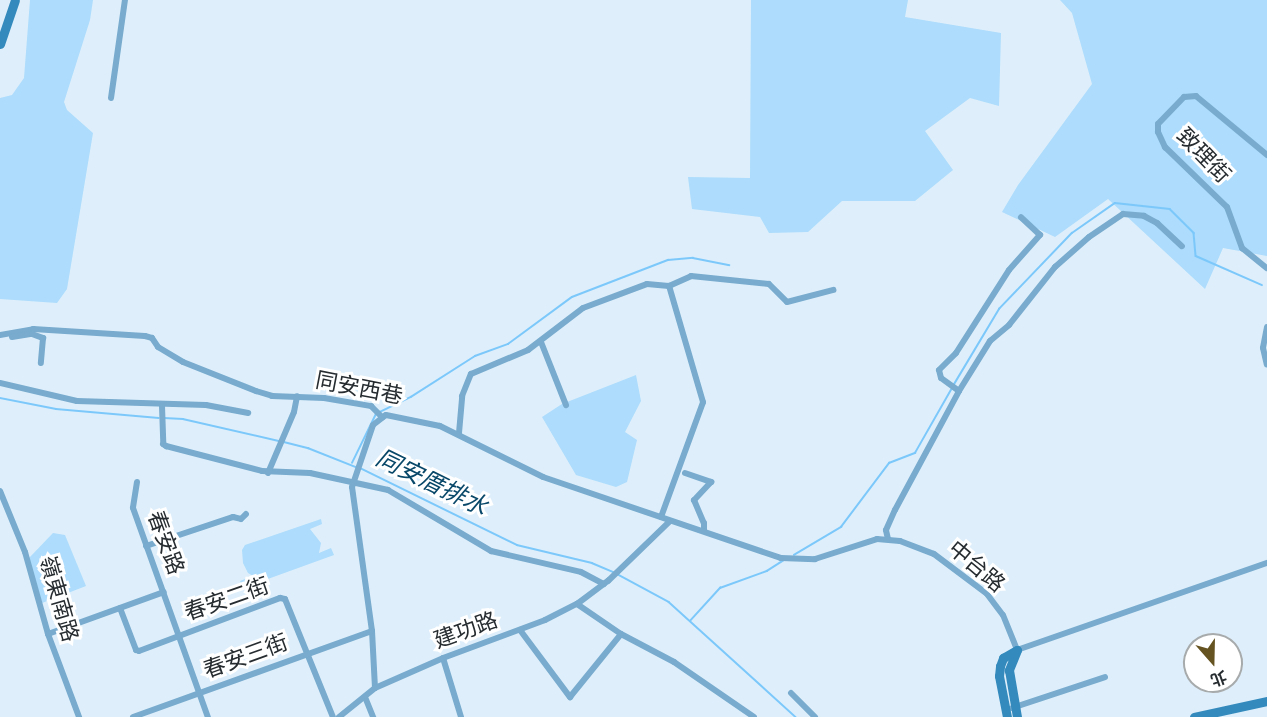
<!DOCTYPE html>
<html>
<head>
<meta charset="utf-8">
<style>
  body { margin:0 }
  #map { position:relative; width:1267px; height:717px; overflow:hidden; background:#deeffb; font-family:"Alegreya Sans","Noto Sans TC",sans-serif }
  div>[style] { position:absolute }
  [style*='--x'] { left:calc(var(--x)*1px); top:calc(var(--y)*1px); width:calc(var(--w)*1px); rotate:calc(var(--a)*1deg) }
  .green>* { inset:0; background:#addcfc }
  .stream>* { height:1.5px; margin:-0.75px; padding:0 0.75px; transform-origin:0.75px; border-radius:0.75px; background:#7cc8fb }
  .street>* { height:6px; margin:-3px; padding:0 3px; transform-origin:3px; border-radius:3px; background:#78abce }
  .secondary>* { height:9px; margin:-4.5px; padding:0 4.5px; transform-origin:4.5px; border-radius:4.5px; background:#348abd }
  span { translate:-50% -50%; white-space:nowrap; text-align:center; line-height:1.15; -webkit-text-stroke:6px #fff; paint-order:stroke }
  .street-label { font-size:22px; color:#262c30 }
  .water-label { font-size:24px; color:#094869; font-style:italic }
  .north { position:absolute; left:1183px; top:633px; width:60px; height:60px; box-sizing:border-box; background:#fff; border:2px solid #a8abac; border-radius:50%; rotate:160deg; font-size:16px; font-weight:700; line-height:24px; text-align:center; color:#262c30 }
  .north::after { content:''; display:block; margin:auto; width:21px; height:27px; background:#655321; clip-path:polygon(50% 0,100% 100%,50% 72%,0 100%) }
</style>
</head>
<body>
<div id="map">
  <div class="green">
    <div style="clip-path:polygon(30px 0,93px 0,90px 20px,64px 102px,67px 110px,93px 133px,67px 289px,57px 303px,0 299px,0 98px,12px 95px,24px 78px)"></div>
    <div style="clip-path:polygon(751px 0,908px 0,905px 17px,1001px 33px,999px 106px,970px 98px,925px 131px,953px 170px,915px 201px,842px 201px,808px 232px,769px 233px,760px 217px,692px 209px,688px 177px,750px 178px)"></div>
    <div style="clip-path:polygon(1060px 0,1267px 0,1267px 256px,1223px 248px,1205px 289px,1108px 199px,1055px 237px,1002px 212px,1018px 185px,1092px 84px,1072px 13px)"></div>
    <div style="clip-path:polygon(636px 375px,641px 401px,625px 432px,637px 440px,627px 482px,616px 487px,576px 475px,542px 417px,562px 404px)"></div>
    <div style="clip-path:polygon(321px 519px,322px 524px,310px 529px,321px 543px,319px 553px,331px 548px,334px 555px,243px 588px,240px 581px,253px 576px,248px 573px,243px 563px,242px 550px,245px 545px)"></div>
    <div style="clip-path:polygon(53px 533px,65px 535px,86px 586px,42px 603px,29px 558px)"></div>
  </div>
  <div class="stream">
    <div style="--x:953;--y:386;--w:90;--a:-59.1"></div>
    <div style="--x:999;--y:309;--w:105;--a:-46.2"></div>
    <div style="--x:1072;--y:233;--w:52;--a:-34.9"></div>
    <div style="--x:1115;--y:203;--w:55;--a:6.2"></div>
    <div style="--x:1170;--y:209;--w:34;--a:45"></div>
    <div style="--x:1194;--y:233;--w:23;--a:85"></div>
    <div style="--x:1196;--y:256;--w:72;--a:23.7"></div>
    <div style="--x:0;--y:398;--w:57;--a:11.1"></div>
    <div style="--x:56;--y:409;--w:103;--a:5"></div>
    <div style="--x:380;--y:412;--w:34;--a:-26"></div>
    <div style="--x:411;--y:397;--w:76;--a:-32.6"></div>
    <div style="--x:475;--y:356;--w:35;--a:-20"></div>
    <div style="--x:508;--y:344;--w:79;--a:-36.3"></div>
    <div style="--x:572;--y:297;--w:103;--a:-21.1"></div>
    <div style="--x:668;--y:260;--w:25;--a:-5"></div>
    <div style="--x:693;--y:258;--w:37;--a:11"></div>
    <div style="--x:164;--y:418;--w:19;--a:3"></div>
    <div style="--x:183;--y:419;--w:98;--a:12.9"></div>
    <div style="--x:284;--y:442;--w:25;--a:14"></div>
    <div style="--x:308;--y:448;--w:52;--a:21.6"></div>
    <div style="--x:352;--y:463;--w:55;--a:-63.9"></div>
    <div style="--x:360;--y:468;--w:175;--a:26.1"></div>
    <div style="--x:517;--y:545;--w:77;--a:13.5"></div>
    <div style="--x:592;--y:563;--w:23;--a:23"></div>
    <div style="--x:794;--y:555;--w:55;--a:-30.8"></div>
    <div style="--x:841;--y:527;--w:80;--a:-53.1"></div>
    <div style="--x:889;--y:463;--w:28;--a:-21"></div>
    <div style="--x:915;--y:453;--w:73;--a:-60.3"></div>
    <div style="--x:617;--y:574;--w:59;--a:28.3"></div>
    <div style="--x:669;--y:602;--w:171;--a:42.2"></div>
    <div style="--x:690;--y:621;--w:45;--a:-47.7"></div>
    <div style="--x:720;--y:588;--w:50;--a:-19.9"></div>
    <div style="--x:767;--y:571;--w:20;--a:-33"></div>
  </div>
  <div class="street">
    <div style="--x:111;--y:98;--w:99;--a:-81.9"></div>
    <div style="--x:1267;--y:155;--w:92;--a:-140.3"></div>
    <div style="--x:1196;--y:96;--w:12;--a:175"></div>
    <div style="--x:1184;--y:97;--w:37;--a:134"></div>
    <div style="--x:1158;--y:124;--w:8;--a:90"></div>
    <div style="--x:1158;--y:132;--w:17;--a:65"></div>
    <div style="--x:1165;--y:147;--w:86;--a:44.1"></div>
    <div style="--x:1227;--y:207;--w:44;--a:69.9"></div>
    <div style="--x:1242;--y:248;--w:32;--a:39"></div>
    <div style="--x:1267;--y:327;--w:21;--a:101"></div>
    <div style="--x:1263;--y:348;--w:17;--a:77"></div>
    <div style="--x:0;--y:335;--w:34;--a:-10"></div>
    <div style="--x:33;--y:329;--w:112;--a:3.6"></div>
    <div style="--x:145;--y:336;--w:7;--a:16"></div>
    <div style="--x:152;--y:338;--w:11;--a:56"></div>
    <div style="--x:158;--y:347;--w:29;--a:31"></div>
    <div style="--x:183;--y:362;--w:79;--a:21.7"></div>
    <div style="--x:256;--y:391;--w:17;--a:17"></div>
    <div style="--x:272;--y:396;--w:52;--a:2.2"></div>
    <div style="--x:324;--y:398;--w:48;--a:9.7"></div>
    <div style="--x:371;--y:406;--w:16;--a:45"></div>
    <div style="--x:12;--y:337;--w:20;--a:-9"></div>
    <div style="--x:32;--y:334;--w:12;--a:20"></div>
    <div style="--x:43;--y:338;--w:25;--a:95"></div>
    <div style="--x:541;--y:342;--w:68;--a:68.4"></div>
    <div style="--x:0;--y:383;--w:79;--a:13.2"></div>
    <div style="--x:77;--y:401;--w:129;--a:1.8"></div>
    <div style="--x:206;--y:405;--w:43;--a:10.8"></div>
    <div style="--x:959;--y:391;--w:22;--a:-144"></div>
    <div style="--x:941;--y:378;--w:8;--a:-104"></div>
    <div style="--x:939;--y:370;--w:24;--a:-45"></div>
    <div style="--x:956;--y:353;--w:98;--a:-57.4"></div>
    <div style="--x:1009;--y:270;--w:47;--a:-48.5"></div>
    <div style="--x:1040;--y:235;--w:26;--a:-137"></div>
    <div style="--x:162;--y:406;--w:38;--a:88"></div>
    <div style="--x:163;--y:444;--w:4;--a:34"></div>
    <div style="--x:166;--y:446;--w:99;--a:14.6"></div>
    <div style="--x:262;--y:471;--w:48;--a:2.4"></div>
    <div style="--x:310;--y:473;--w:80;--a:12.3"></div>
    <div style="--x:388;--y:490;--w:120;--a:30.6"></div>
    <div style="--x:491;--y:551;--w:92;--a:13.1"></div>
    <div style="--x:581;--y:572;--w:26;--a:28"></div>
    <div style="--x:459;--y:433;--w:37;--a:-85"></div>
    <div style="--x:462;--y:396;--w:24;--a:-68"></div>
    <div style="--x:471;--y:374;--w:62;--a:-22.8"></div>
    <div style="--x:528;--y:350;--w:69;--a:-37.4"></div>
    <div style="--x:583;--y:308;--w:68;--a:-20.6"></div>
    <div style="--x:647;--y:284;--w:22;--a:5"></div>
    <div style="--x:669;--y:286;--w:24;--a:-24"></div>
    <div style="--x:691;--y:276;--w:78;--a:5.9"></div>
    <div style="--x:769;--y:284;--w:25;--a:45"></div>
    <div style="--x:787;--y:302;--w:48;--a:-14.6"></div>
    <div style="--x:268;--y:473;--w:66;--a:-66.9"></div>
    <div style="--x:294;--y:412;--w:16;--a:-79"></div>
    <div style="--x:685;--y:473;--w:28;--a:19"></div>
    <div style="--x:711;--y:482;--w:25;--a:133"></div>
    <div style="--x:694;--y:500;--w:25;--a:67"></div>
    <div style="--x:704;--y:523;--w:7;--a:90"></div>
    <div style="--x:137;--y:482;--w:26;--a:99"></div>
    <div style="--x:133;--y:508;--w:222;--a:70.3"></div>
    <div style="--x:0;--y:491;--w:66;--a:67.7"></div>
    <div style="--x:25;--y:552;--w:85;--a:74.3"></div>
    <div style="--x:48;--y:634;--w:89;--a:69.5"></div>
    <div style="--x:661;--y:517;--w:122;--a:-69.9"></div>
    <div style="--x:703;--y:402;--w:121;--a:-106.3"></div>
    <div style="--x:888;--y:539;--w:9;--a:-103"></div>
    <div style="--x:886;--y:530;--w:22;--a:-66"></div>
    <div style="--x:895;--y:510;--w:135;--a:-61.7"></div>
    <div style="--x:959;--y:391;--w:59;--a:-58.2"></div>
    <div style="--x:990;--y:341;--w:25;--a:-40"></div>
    <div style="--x:1009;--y:325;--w:74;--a:-51.6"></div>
    <div style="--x:1055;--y:267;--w:45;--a:-41.4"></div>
    <div style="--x:1089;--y:237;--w:41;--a:-34.1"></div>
    <div style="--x:1123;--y:214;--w:21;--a:5"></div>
    <div style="--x:1144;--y:216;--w:15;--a:28"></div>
    <div style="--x:1157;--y:223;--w:34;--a:43"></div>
    <div style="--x:146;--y:546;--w:92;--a:-18.4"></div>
    <div style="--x:233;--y:517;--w:8;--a:14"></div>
    <div style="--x:241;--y:519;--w:7;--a:-45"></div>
    <div style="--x:577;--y:604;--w:53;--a:34.3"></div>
    <div style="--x:621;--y:634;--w:60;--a:27.8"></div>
    <div style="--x:674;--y:662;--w:97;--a:34.5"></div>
    <div style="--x:120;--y:608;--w:45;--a:69.1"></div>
    <div style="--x:136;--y:650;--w:3;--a:18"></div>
    <div style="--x:139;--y:651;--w:151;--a:-20.6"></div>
    <div style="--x:280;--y:598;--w:5;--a:11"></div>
    <div style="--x:285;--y:599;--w:127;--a:67.9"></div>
    <div style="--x:520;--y:630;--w:84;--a:53.3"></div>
    <div style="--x:570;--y:697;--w:81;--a:-51"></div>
    <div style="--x:48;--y:634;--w:123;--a:-19.9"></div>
    <div style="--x:443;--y:658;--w:62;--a:73"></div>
    <div style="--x:375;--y:688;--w:57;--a:-93"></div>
    <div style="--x:372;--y:631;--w:145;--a:-97.9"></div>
    <div style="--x:352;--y:487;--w:65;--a:-71.3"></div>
    <div style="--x:373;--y:425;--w:16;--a:-38"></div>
    <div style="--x:386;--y:415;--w:55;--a:11.5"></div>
    <div style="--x:440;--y:426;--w:115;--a:26.3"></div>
    <div style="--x:543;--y:477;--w:251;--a:18.8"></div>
    <div style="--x:781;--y:558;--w:34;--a:2"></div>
    <div style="--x:815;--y:559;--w:65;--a:-17.9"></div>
    <div style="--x:877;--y:539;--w:23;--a:5"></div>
    <div style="--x:900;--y:541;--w:36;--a:21"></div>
    <div style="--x:934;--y:554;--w:66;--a:37"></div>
    <div style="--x:987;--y:594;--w:26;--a:53"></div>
    <div style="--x:1003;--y:615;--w:38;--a:68"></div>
    <div style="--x:1017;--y:650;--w:265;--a:-19.2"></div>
    <div style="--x:791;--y:693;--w:34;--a:45"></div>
    <div style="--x:365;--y:697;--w:22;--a:68"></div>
    <div style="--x:1012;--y:708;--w:98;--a:-18.4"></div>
    <div style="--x:133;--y:717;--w:254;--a:-19.8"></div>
    <div style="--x:339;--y:717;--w:46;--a:-38.9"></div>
    <div style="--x:375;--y:688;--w:74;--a:-23.8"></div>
    <div style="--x:443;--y:658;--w:109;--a:-20.4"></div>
    <div style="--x:545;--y:620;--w:36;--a:-27"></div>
    <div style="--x:577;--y:604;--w:39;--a:-37"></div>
    <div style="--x:608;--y:581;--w:85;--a:-44"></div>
  </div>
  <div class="secondary">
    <div style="--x:0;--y:44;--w:46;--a:-71.2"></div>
    <div style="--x:1017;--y:650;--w:22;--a:112"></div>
    <div style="--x:1009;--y:670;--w:48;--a:80.3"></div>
    <div style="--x:1007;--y:717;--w:42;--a:-101"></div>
    <div style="--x:999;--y:676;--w:10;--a:-84"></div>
    <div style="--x:1000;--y:666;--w:9;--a:-69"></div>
    <div style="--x:1003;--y:658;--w:16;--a:-30"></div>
    <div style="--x:1194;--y:717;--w:75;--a:-12.4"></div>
  </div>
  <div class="street-label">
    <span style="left:1203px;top:156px;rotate:46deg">致理街</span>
    <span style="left:359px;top:389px;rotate:11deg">同安西巷</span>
    <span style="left:165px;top:543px;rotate:70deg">春安路</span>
    <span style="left:976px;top:567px;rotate:40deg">中台路</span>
    <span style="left:58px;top:599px;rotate:74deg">嶺東南路</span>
    <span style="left:227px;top:600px;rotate:-19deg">春安二街</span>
    <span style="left:466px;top:631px;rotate:-20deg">建功路</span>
    <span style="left:246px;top:657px;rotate:-20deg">春安三街</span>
  </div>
  <div class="water-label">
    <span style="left:431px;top:484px;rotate:26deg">同安厝排水</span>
  </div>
  <div class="north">北</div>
</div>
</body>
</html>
